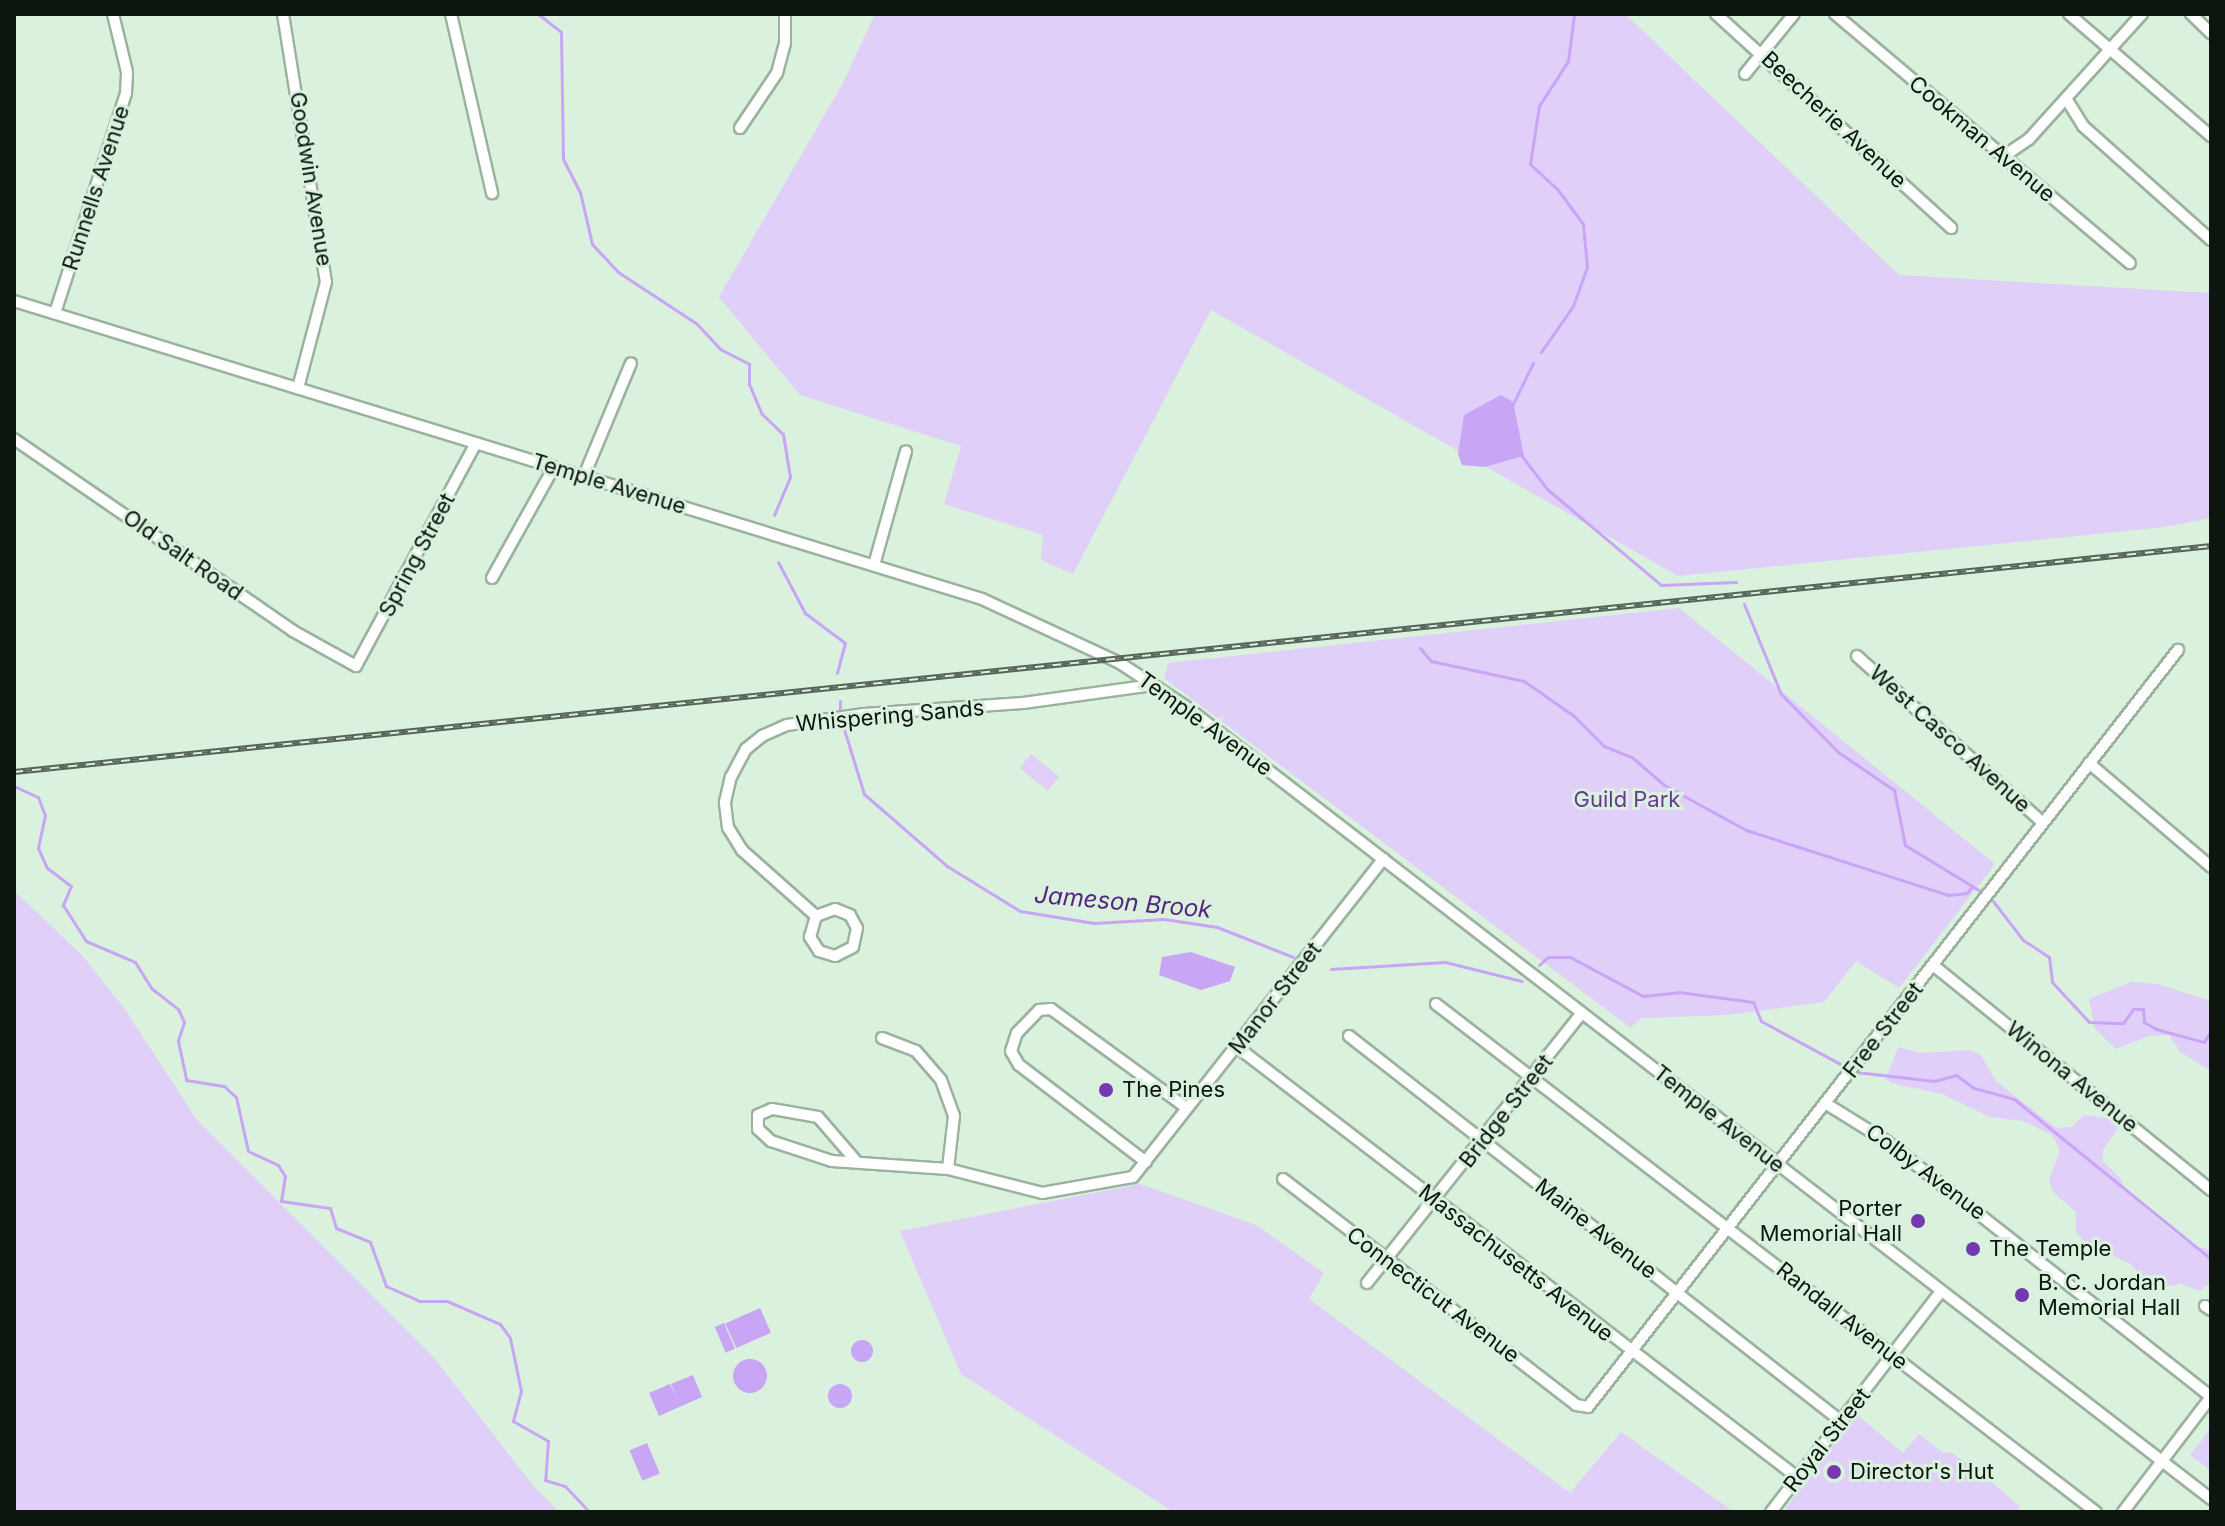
<!DOCTYPE html>
<html>
<head>
<meta charset="utf-8">
<style>
  body { margin:0 }
  #map { position:relative; width:2225px; height:1526px; overflow:hidden; background:#d9f1dd; font-family:Inter,sans-serif }
  div>[style] { position:absolute }
  [style*='--x'] { left:calc(var(--x)*1px); top:calc(var(--y)*1px); width:calc(var(--w)*1px); rotate:calc(var(--a)*1deg) }
  .green>* { inset:0; background:#e0cff8; transform-origin:0 0 }
  .water>* { inset:0; background:#c9a5f6; transform-origin:0 0 }
  .round { border-radius:50% }
  .stream>* { height:3px; margin:-1.5px; padding:0 1.5px; transform-origin:1.5px; border-radius:1.5px; background:#c9a5f6 }
  .roads { filter:drop-shadow(2px 0 #9bb29f) drop-shadow(-2px 0 #9bb29f) drop-shadow(0 2px #9bb29f) drop-shadow(0 -2px #9bb29f) }
  .minor>* { height:10px; margin:-5px; padding:0 5px; transform-origin:5px; border-radius:5px; background:#fff }
  .rail>* { height:6px; margin-top:-3px; transform-origin:0; background:repeating-linear-gradient(90deg,#d9f1dd 0 9px,#556358 0 18px); box-sizing:border-box; border-block:2px solid #556358 }
  .dots>* { width:22px; height:22px; translate:-50% -50%; box-sizing:border-box; border:4px solid #d9f1dd; border-radius:50% }
  span { translate:-50% -50%; white-space:nowrap; text-align:center; line-height:1.15; -webkit-text-stroke:6px #d9f1dd; paint-order:stroke }
  .street-label { font-size:22px; color:#0c150e }
  .park-label { font-size:22px; color:#683996 }
  .poi-label { font-size:22px; color:#0c150e }
  .left { translate:0 -50%; text-align:left }
  .right { translate:-100% -50%; text-align:right }
  .water-label { font-size:24px; color:#54247f; font-style:italic }
  .frame { position:absolute; inset:0; border:16px solid #0c150e; pointer-events:none }
</style>
</head>
<body>
<div id="map">
  <div class="green">
    <div style="clip-path:polygon(875px 14px,1625px 14px,1899px 275px,2211px 293px,2211px 518px,2165px 527px,1678px 576px,1211px 310px,1073px 574px,1041px 560px,1043px 535px,944px 504px,961px 446px,800px 395px,719px 297px,843px 83px)"></div>
    <div style="clip-path:polygon(1679px 608px,1995px 864px,1899px 988px,1856px 961px,1824px 1002px,1727px 1015px,1641px 1018px,1631px 1028px,1164px 678px,1168px 663px)"></div>
    <div style="left:1031px;top:754px;width:36px;height:18px;rotate:39deg"></div>
    <div style="clip-path:polygon(14px 891px,82px 955px,124px 1008px,197px 1120px,435px 1359px,531px 1483px,559px 1512px,14px 1512px)"></div>
    <div style="clip-path:polygon(2131px 982px,2158px 984px,2211px 1001px,2211px 1071px,2180px 1052px,2169px 1035px,2149px 1036px,2116px 1049px,2095px 1029px,2089px 999px)"></div>
    <div style="clip-path:polygon(1898px 1047px,1920px 1053px,1969px 1050px,1980px 1054px,1996px 1081px,2056px 1128px,2072px 1127px,2084px 1115px,2107px 1118px,2118px 1128px,2103px 1150px,2103px 1161px,2121px 1179px,2125px 1191px,2176px 1234px,2193px 1246px,2211px 1250px,2211px 1282px,2200px 1291px,2181px 1284px,2152px 1288px,2130px 1264px,2084px 1241px,2076px 1232px,2076px 1212px,2053px 1192px,2049px 1180px,2060px 1150px,2052px 1135px,2024px 1121px,1990px 1117px,1942px 1094px,1891px 1083px,1886px 1079px)"></div>
    <div style="clip-path:polygon(1140px 1184px,1256px 1225px,1324px 1273px,1309px 1299px,1570px 1493px,1621px 1432px,1734px 1512px,1173px 1512px,961px 1374px,900px 1231px)"></div>
    <div style="clip-path:polygon(1857px 1415px,1903px 1453px,1919px 1434px,1943px 1453px,1950px 1452px,1978px 1470px,2019px 1506px,2018px 1512px,1783px 1512px)"></div>
    <div style="clip-path:polygon(2211px 1428px,2211px 1471px,2190px 1455px)"></div>
  </div>
  <div class="water">
    <div style="clip-path:polygon(1501px 395px,1513px 402px,1524px 456px,1484px 467px,1462px 465px,1458px 454px,1464px 415px)"></div>
    <div style="clip-path:polygon(1191px 952px,1235px 967px,1230px 981px,1201px 990px,1159px 975px,1162px 957px)"></div>
    <div style="left:760px;top:1308px;width:27px;height:38px;rotate:66deg"></div>
    <div style="left:724px;top:1323px;width:28px;height:10px;rotate:67deg"></div>
    <div class="round" style="left:851px;top:1340px;width:22px;height:22px"></div>
    <div class="round" style="left:733px;top:1359px;width:34px;height:34px"></div>
    <div style="clip-path:polygon(693px 1375px,702px 1397px,659px 1416px,649px 1393px,670px 1384px,676px 1396px,671px 1384px)"></div>
    <div class="round" style="left:828px;top:1384px;width:24px;height:24px"></div>
    <div style="left:647px;top:1443px;width:33px;height:19px;rotate:67deg"></div>
  </div>
  <div class="stream">
    <div style="--x:538;--y:14;--w:29;--a:38"></div>
    <div style="--x:561;--y:32;--w:127;--a:89.1"></div>
    <div style="--x:563;--y:159;--w:37;--a:63"></div>
    <div style="--x:580;--y:192;--w:53;--a:77"></div>
    <div style="--x:592;--y:244;--w:38;--a:47"></div>
    <div style="--x:618;--y:272;--w:93;--a:33.2"></div>
    <div style="--x:696;--y:323;--w:35;--a:47"></div>
    <div style="--x:720;--y:349;--w:33;--a:27"></div>
    <div style="--x:749;--y:364;--w:20;--a:90"></div>
    <div style="--x:749;--y:384;--w:33;--a:67"></div>
    <div style="--x:762;--y:414;--w:29;--a:44"></div>
    <div style="--x:783;--y:434;--w:44;--a:80.8"></div>
    <div style="--x:790;--y:477;--w:41;--a:112.8"></div>
    <div style="--x:1541;--y:352;--w:56;--a:-55.2"></div>
    <div style="--x:1573;--y:306;--w:41;--a:-70.3"></div>
    <div style="--x:1587;--y:267;--w:43;--a:-95.3"></div>
    <div style="--x:1583;--y:224;--w:42;--a:-126.3"></div>
    <div style="--x:1558;--y:190;--w:38;--a:-137"></div>
    <div style="--x:1530;--y:164;--w:59;--a:-81.2"></div>
    <div style="--x:1539;--y:106;--w:54;--a:-57.2"></div>
    <div style="--x:1568;--y:61;--w:47;--a:-82.7"></div>
    <div style="--x:1512;--y:406;--w:48;--a:-64"></div>
    <div style="--x:1521;--y:455;--w:43;--a:52.6"></div>
    <div style="--x:1547;--y:489;--w:149;--a:40.1"></div>
    <div style="--x:1661;--y:585;--w:75;--a:-2.3"></div>
    <div style="--x:778;--y:562;--w:58;--a:62.1"></div>
    <div style="--x:805;--y:613;--w:50;--a:36.9"></div>
    <div style="--x:845;--y:643;--w:31;--a:105"></div>
    <div style="--x:1744;--y:604;--w:97;--a:67.7"></div>
    <div style="--x:1781;--y:694;--w:81;--a:45.5"></div>
    <div style="--x:1838;--y:752;--w:68;--a:34.2"></div>
    <div style="--x:1894;--y:790;--w:56;--a:78.7"></div>
    <div style="--x:1905;--y:845;--w:88;--a:31.5"></div>
    <div style="--x:1420;--y:648;--w:17;--a:50"></div>
    <div style="--x:1431;--y:661;--w:95;--a:12.1"></div>
    <div style="--x:1524;--y:681;--w:61;--a:35"></div>
    <div style="--x:1574;--y:716;--w:42;--a:45"></div>
    <div style="--x:1604;--y:746;--w:31;--a:22"></div>
    <div style="--x:1633;--y:758;--w:41;--a:41.1"></div>
    <div style="--x:1664;--y:785;--w:94;--a:28.8"></div>
    <div style="--x:1746;--y:830;--w:212;--a:17.8"></div>
    <div style="--x:1948;--y:895;--w:19;--a:-6"></div>
    <div style="--x:1967;--y:893;--w:9;--a:-54"></div>
    <div style="--x:840;--y:701;--w:8;--a:90"></div>
    <div style="--x:843;--y:726;--w:71;--a:72.8"></div>
    <div style="--x:864;--y:794;--w:110;--a:40.9"></div>
    <div style="--x:947;--y:866;--w:86;--a:31.7"></div>
    <div style="--x:1020;--y:911;--w:75;--a:9.2"></div>
    <div style="--x:1094;--y:923;--w:70;--a:-3.3"></div>
    <div style="--x:1164;--y:919;--w:54;--a:8.6"></div>
    <div style="--x:1217;--y:927;--w:82;--a:21.5"></div>
    <div style="--x:14;--y:786;--w:26;--a:25"></div>
    <div style="--x:38;--y:797;--w:19;--a:69"></div>
    <div style="--x:45;--y:815;--w:34;--a:102"></div>
    <div style="--x:38;--y:848;--w:22;--a:66"></div>
    <div style="--x:47;--y:868;--w:30;--a:37"></div>
    <div style="--x:71;--y:886;--w:21;--a:113"></div>
    <div style="--x:63;--y:905;--w:43;--a:57.4"></div>
    <div style="--x:86;--y:941;--w:53;--a:23.2"></div>
    <div style="--x:135;--y:962;--w:31;--a:58"></div>
    <div style="--x:151;--y:988;--w:34;--a:38"></div>
    <div style="--x:178;--y:1009;--w:14;--a:65"></div>
    <div style="--x:184;--y:1022;--w:20;--a:108"></div>
    <div style="--x:178;--y:1041;--w:40;--a:78"></div>
    <div style="--x:186;--y:1080;--w:38;--a:9"></div>
    <div style="--x:224;--y:1086;--w:16;--a:43"></div>
    <div style="--x:236;--y:1097;--w:55;--a:77.5"></div>
    <div style="--x:248;--y:1151;--w:33;--a:25"></div>
    <div style="--x:278;--y:1165;--w:13;--a:58"></div>
    <div style="--x:285;--y:1176;--w:25;--a:99"></div>
    <div style="--x:281;--y:1201;--w:49;--a:8.1"></div>
    <div style="--x:330;--y:1208;--w:21;--a:73"></div>
    <div style="--x:336;--y:1228;--w:37;--a:22"></div>
    <div style="--x:370;--y:1242;--w:47;--a:70"></div>
    <div style="--x:386;--y:1286;--w:36;--a:24"></div>
    <div style="--x:419;--y:1301;--w:28;--a:0"></div>
    <div style="--x:447;--y:1301;--w:58;--a:23.5"></div>
    <div style="--x:500;--y:1324;--w:17;--a:54"></div>
    <div style="--x:510;--y:1338;--w:54;--a:78.3"></div>
    <div style="--x:521;--y:1391;--w:31;--a:105"></div>
    <div style="--x:513;--y:1421;--w:40;--a:29.7"></div>
    <div style="--x:548;--y:1441;--w:39;--a:94"></div>
    <div style="--x:545;--y:1480;--w:21;--a:17"></div>
    <div style="--x:565;--y:1486;--w:35;--a:47"></div>
    <div style="--x:1993;--y:901;--w:49;--a:52.4"></div>
    <div style="--x:2023;--y:940;--w:31;--a:33"></div>
    <div style="--x:2049;--y:957;--w:25;--a:83"></div>
    <div style="--x:2052;--y:982;--w:54;--a:47.2"></div>
    <div style="--x:2089;--y:1022;--w:34;--a:2"></div>
    <div style="--x:2123;--y:1023;--w:17;--a:-54"></div>
    <div style="--x:2133;--y:1009;--w:10;--a:0"></div>
    <div style="--x:2143;--y:1009;--w:13;--a:86"></div>
    <div style="--x:2144;--y:1022;--w:14;--a:30"></div>
    <div style="--x:2156;--y:1029;--w:50;--a:15.2"></div>
    <div style="--x:2204;--y:1042;--w:14;--a:-60"></div>
    <div style="--x:1539;--y:965;--w:12;--a:-42"></div>
    <div style="--x:1548;--y:957;--w:22;--a:0"></div>
    <div style="--x:1570;--y:957;--w:83;--a:28.1"></div>
    <div style="--x:1643;--y:996;--w:36;--a:-6"></div>
    <div style="--x:1679;--y:992;--w:75;--a:7.7"></div>
    <div style="--x:1753;--y:1002;--w:21;--a:67"></div>
    <div style="--x:1761;--y:1021;--w:92;--a:28.5"></div>
    <div style="--x:1331;--y:969;--w:114;--a:-3.5"></div>
    <div style="--x:1445;--y:962;--w:79;--a:13.9"></div>
    <div style="--x:1856;--y:1072;--w:79;--a:6.6"></div>
    <div style="--x:1934;--y:1081;--w:23;--a:-15"></div>
    <div style="--x:1956;--y:1075;--w:22;--a:36"></div>
    <div style="--x:1974;--y:1088;--w:41;--a:15.4"></div>
    <div style="--x:2014;--y:1099;--w:254;--a:39.1"></div>
  </div>
  <div class="roads">
    <div class="minor">
      <div style="--x:283;--y:14;--w:271;--a:80.9"></div>
      <div style="--x:326;--y:282;--w:110;--a:104.8"></div>
      <div style="--x:451;--y:14;--w:184;--a:77.1"></div>
      <div style="--x:1716;--y:14;--w:318;--a:42.3"></div>
      <div style="--x:1835;--y:14;--w:386;--a:40.2"></div>
      <div style="--x:2069;--y:14;--w:187;--a:40.7"></div>
      <div style="--x:2191;--y:14;--w:28;--a:44"></div>
      <div style="--x:1745;--y:74;--w:77;--a:-50.8"></div>
      <div style="--x:2067;--y:100;--w:31;--a:58"></div>
      <div style="--x:2083;--y:126;--w:171;--a:41.7"></div>
      <div style="--x:740;--y:128;--w:66;--a:-56.1"></div>
      <div style="--x:777;--y:73;--w:31;--a:-75"></div>
      <div style="--x:785;--y:43;--w:29;--a:-90"></div>
      <div style="--x:2004;--y:156;--w:30;--a:-34"></div>
      <div style="--x:2029;--y:139;--w:169;--a:-47.9"></div>
      <div style="--x:14;--y:301;--w:1013;--a:17.11"></div>
      <div style="--x:982;--y:599;--w:152;--a:24.9"></div>
      <div style="--x:1120;--y:663;--w:78;--a:33.5"></div>
      <div style="--x:1185;--y:706;--w:1297;--a:37.7"></div>
      <div style="--x:55;--y:313;--w:231;--a:-72.1"></div>
      <div style="--x:126;--y:93;--w:21;--a:-87"></div>
      <div style="--x:127;--y:72;--w:60;--a:-103.6"></div>
      <div style="--x:14;--y:439;--w:339;--a:34.5"></div>
      <div style="--x:293;--y:631;--w:72;--a:29.1"></div>
      <div style="--x:356;--y:666;--w:253;--a:-61.7"></div>
      <div style="--x:584;--y:476;--w:122;--a:-67.4"></div>
      <div style="--x:874;--y:565;--w:118;--a:-74.3"></div>
      <div style="--x:492;--y:578;--w:127;--a:-60.8"></div>
      <div style="--x:1857;--y:656;--w:249;--a:41.9"></div>
      <div style="--x:2089;--y:763;--w:160;--a:40.4"></div>
      <div style="--x:816;--y:916;--w:20;--a:-20"></div>
      <div style="--x:835;--y:909;--w:16;--a:22"></div>
      <div style="--x:850;--y:915;--w:15;--a:62"></div>
      <div style="--x:857;--y:928;--w:19;--a:102"></div>
      <div style="--x:853;--y:947;--w:20;--a:153"></div>
      <div style="--x:835;--y:956;--w:17;--a:-163"></div>
      <div style="--x:819;--y:951;--w:17;--a:-123"></div>
      <div style="--x:810;--y:937;--w:22;--a:-74"></div>
      <div style="--x:816;--y:916;--w:99;--a:-138.3"></div>
      <div style="--x:742;--y:850;--w:26;--a:-122"></div>
      <div style="--x:728;--y:828;--w:26;--a:-97"></div>
      <div style="--x:725;--y:802;--w:26;--a:-77"></div>
      <div style="--x:731;--y:777;--w:32;--a:-62"></div>
      <div style="--x:746;--y:749;--w:21;--a:-39"></div>
      <div style="--x:762;--y:736;--w:27;--a:-24"></div>
      <div style="--x:787;--y:725;--w:78;--a:-8.1"></div>
      <div style="--x:864;--y:714;--w:159;--a:-4"></div>
      <div style="--x:1023;--y:703;--w:131;--a:-7.9"></div>
      <div style="--x:1933;--y:965;--w:358;--a:39"></div>
      <div style="--x:1436;--y:1004;--w:833;--a:37.59"></div>
      <div style="--x:1349;--y:1036;--w:626;--a:38.06"></div>
      <div style="--x:882;--y:1038;--w:36;--a:21"></div>
      <div style="--x:916;--y:1051;--w:38;--a:49"></div>
      <div style="--x:941;--y:1080;--w:38;--a:70"></div>
      <div style="--x:954;--y:1116;--w:53;--a:96.5"></div>
      <div style="--x:1237;--y:1047;--w:706;--a:37.52"></div>
      <div style="--x:1825;--y:1103;--w:72;--a:31.9"></div>
      <div style="--x:1886;--y:1141;--w:414;--a:38.2"></div>
      <div style="--x:856;--y:1161;--w:58;--a:-130.8"></div>
      <div style="--x:818;--y:1117;--w:47;--a:-170.1"></div>
      <div style="--x:772;--y:1109;--w:15;--a:157"></div>
      <div style="--x:758;--y:1115;--w:14;--a:90"></div>
      <div style="--x:758;--y:1129;--w:18;--a:43"></div>
      <div style="--x:771;--y:1141;--w:64;--a:18.2"></div>
      <div style="--x:832;--y:1161;--w:116;--a:3.9"></div>
      <div style="--x:948;--y:1169;--w:97;--a:14.3"></div>
      <div style="--x:1042;--y:1193;--w:92;--a:-10"></div>
      <div style="--x:1133;--y:1177;--w:405;--a:-51.8"></div>
      <div style="--x:1146;--y:1162;--w:160;--a:-142.6"></div>
      <div style="--x:1019;--y:1065;--w:16;--a:-120"></div>
      <div style="--x:1011;--y:1051;--w:19;--a:-72"></div>
      <div style="--x:1017;--y:1033;--w:32;--a:-46"></div>
      <div style="--x:1039;--y:1010;--w:12;--a:-5"></div>
      <div style="--x:1051;--y:1009;--w:168;--a:36.1"></div>
      <div style="--x:1283;--y:1179;--w:370;--a:37.6"></div>
      <div style="--x:1576;--y:1405;--w:12;--a:9"></div>
      <div style="--x:1588;--y:1407;--w:960;--a:-52.07"></div>
      <div style="--x:1367;--y:1283;--w:345;--a:-51.5"></div>
      <div style="--x:2205;--y:1306;--w:7;--a:34"></div>
      <div style="--x:1771;--y:1512;--w:279;--a:-52.4"></div>
      <div style="--x:2123;--y:1512;--w:145;--a:-52.6"></div>
    </div>
  </div>
  <div class="rail">
    <div style="--x:14;--y:772;--w:2209;--a:-5.87"></div>
  </div>
  <div class="dots">
    <div style="left:1106px;top:1090px;background:#7638ae"></div>
    <div style="left:1918px;top:1221px;background:#7638ae"></div>
    <div style="left:1973px;top:1249px;background:#7638ae"></div>
    <div style="left:2022px;top:1295px;background:#7638ae"></div>
    <div style="left:1834px;top:1472px;background:#7638ae"></div>
  </div>
  <div class="street-label">
    <span style="left:1834px;top:120px;rotate:43deg">Beecherie Avenue</span>
    <span style="left:1982px;top:139px;rotate:40deg">Cookman Avenue</span>
    <span style="left:311px;top:179px;rotate:81deg">Goodwin Avenue</span>
    <span style="left:96px;top:188px;rotate:-72deg">Runnells Avenue</span>
    <span style="left:609px;top:484px;rotate:17deg">Temple Avenue</span>
    <span style="left:183px;top:555px;rotate:35deg">Old Salt Road</span>
    <span style="left:417px;top:555px;rotate:-62deg">Spring Street</span>
    <span style="left:890px;top:716px;rotate:-5deg">Whispering Sands</span>
    <span style="left:1205px;top:724px;rotate:36deg">Temple Avenue</span>
    <span style="left:1950px;top:739px;rotate:42deg">West Casco Avenue</span>
    <span style="left:1275px;top:998px;rotate:-52deg">Manor Street</span>
    <span style="left:1883px;top:1030px;rotate:-52deg">Free Street</span>
    <span style="left:2072px;top:1077px;rotate:39deg">Winona Avenue</span>
    <span style="left:1506px;top:1111px;rotate:-52deg">Bridge Street</span>
    <span style="left:1719px;top:1119px;rotate:38deg">Temple Avenue</span>
    <span style="left:1926px;top:1172px;rotate:37deg">Colby Avenue</span>
    <span style="left:1596px;top:1229px;rotate:38deg">Maine Avenue</span>
    <span style="left:1516px;top:1263px;rotate:38deg">Massachusetts Avenue</span>
    <span style="left:1433px;top:1295px;rotate:37deg">Connecticut Avenue</span>
    <span style="left:1842px;top:1316px;rotate:38deg">Randall Avenue</span>
    <span style="left:1827px;top:1440px;rotate:-52deg">Royal Street</span>
  </div>
  <div class="park-label">
    <span style="left:1627px;top:800px">Guild Park</span>
  </div>
  <div class="poi-label">
    <span class="left" style="left:1122px;top:1090px">The Pines</span>
    <span class="right" style="left:1902px;top:1221px">Porter<br>Memorial Hall</span>
    <span class="left" style="left:1989px;top:1249px">The Temple</span>
    <span class="left" style="left:2038px;top:1295px">B. C. Jordan<br>Memorial Hall</span>
    <span class="left" style="left:1850px;top:1472px">Director's Hut</span>
  </div>
  <div class="water-label">
    <span style="left:1123px;top:902px;rotate:5deg">Jameson Brook</span>
  </div>
  <div class="frame"></div>
</div>
</body>
</html>
